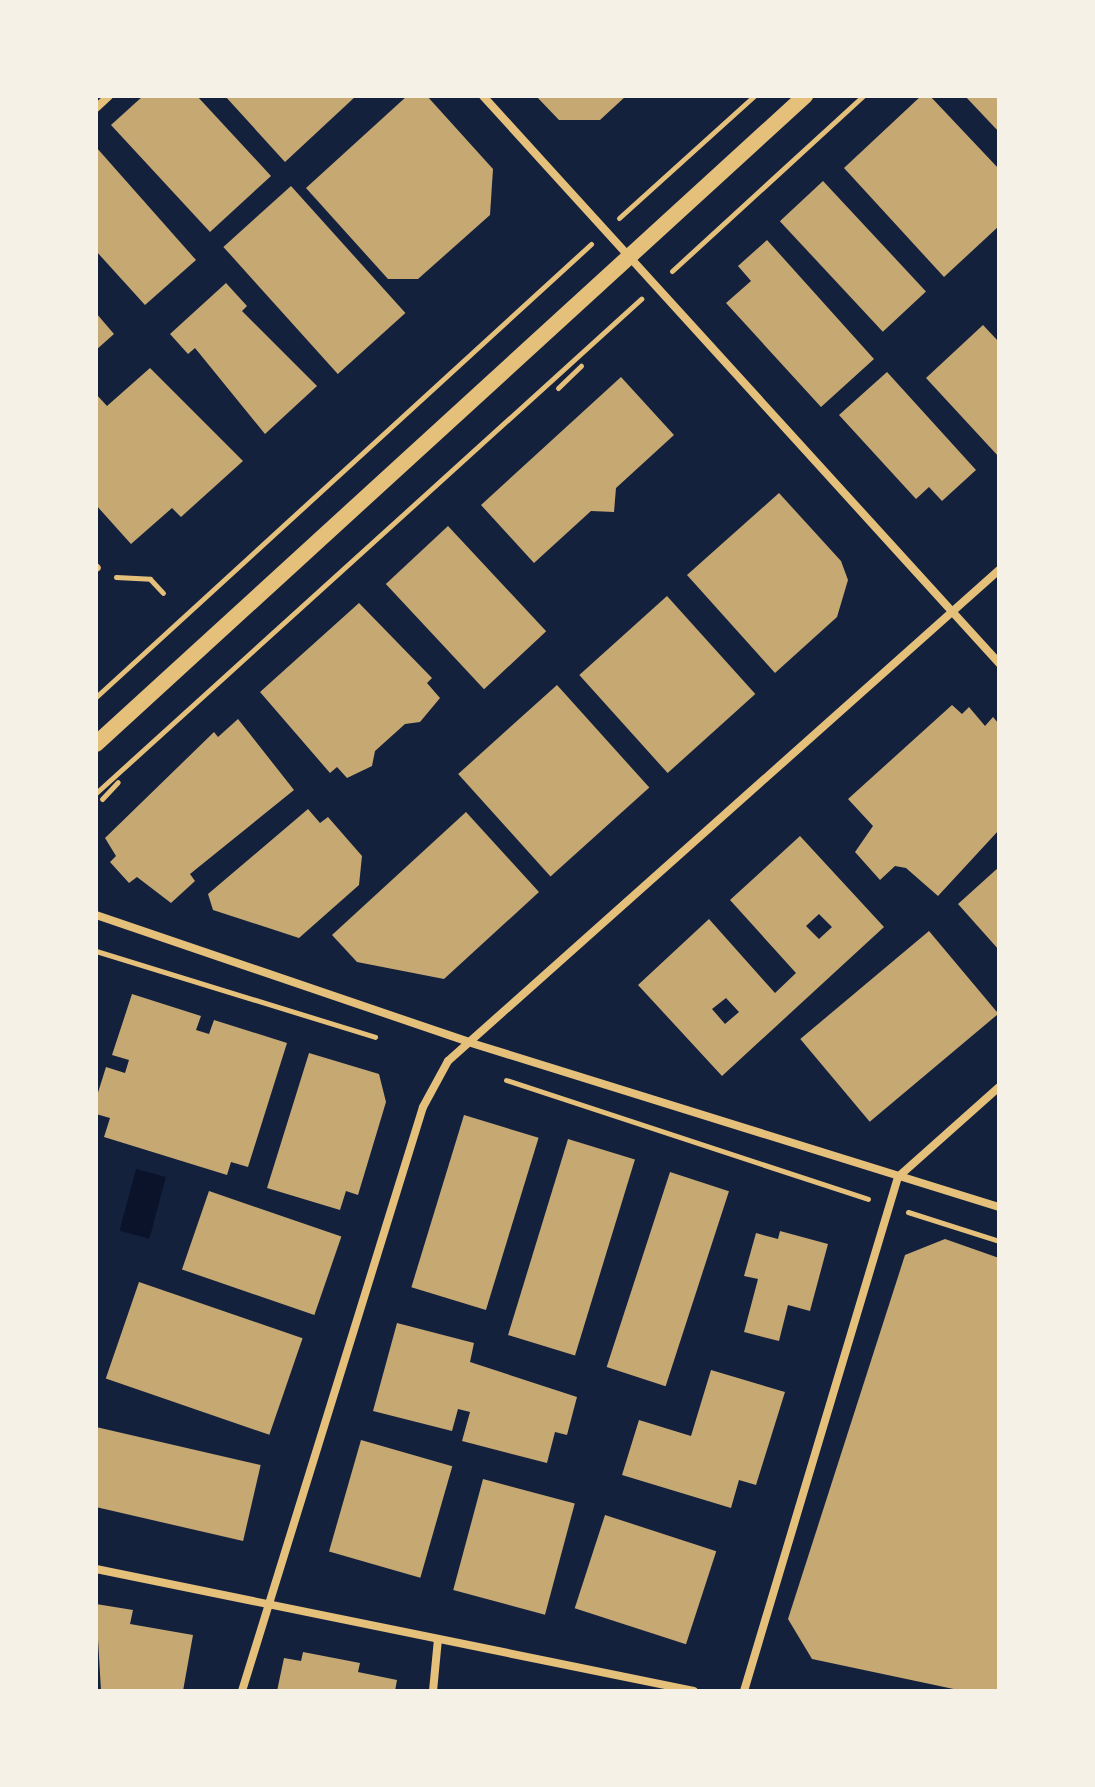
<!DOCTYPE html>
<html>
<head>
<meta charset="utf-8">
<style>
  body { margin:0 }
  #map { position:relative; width:1095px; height:1787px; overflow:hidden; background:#14213d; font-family:Georgia,serif }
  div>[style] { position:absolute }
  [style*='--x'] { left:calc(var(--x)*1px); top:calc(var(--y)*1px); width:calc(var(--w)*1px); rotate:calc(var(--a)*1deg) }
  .water>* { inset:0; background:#0b132b; transform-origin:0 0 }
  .building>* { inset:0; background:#c6a872; transform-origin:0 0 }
  .path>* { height:5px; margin:-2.5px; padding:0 2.5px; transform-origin:2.5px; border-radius:2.5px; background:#e5c07b }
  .minor>* { height:8px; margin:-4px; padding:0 4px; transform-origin:4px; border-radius:4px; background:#e5c07b }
  .secondary>* { height:16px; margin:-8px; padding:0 8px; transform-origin:8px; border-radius:8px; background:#e5c07b }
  span { translate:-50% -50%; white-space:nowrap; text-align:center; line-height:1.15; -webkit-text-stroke:8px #f6f1e7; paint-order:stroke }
  .frame { position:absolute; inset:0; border:98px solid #f6f1e7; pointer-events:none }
</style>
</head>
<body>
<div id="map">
  <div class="water">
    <div style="left:136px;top:1169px;width:31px;height:64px;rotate:15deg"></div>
  </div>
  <div class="building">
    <div style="clip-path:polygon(143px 96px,197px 96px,271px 176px,210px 232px,111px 125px)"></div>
    <div style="clip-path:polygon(225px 96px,356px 96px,285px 162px)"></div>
    <div style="clip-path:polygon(407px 96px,427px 96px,493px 169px,490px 215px,418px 279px,388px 279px,306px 188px)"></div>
    <div style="clip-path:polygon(536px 96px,626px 96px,600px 120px,559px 120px)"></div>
    <div style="clip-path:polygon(921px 96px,930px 96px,999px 169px,999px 226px,944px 277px,844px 168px)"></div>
    <div style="clip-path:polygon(965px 96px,999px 96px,999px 132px)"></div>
    <div style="clip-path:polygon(96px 147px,196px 260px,145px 305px,96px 251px)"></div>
    <div style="left:823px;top:181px;width:151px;height:59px;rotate:47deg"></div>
    <div style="left:291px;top:186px;width:171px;height:91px;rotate:48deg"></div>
    <div style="clip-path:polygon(767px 240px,874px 359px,821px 407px,726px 303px,751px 281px,738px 266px)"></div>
    <div style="clip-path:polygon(226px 283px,247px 306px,242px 311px,317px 386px,265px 434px,195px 348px,188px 354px,170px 334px)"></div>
    <div style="clip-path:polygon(96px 313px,114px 334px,96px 350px)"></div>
    <div style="clip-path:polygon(983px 325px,999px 342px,999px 457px,926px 378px)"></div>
    <div style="clip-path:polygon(150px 368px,243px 461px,181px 517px,172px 508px,131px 544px,96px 505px,96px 394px,107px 406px)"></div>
    <div style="clip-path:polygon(887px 372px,976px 470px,942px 501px,929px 487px,916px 499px,839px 415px)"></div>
    <div style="clip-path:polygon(621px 377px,674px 435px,616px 488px,614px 512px,591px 511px,534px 563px,481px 505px)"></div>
    <div style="clip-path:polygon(779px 493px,841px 561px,848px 580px,837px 617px,775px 673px,687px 575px)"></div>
    <div style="left:448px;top:526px;width:144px;height:85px;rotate:47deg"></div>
    <div style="left:667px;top:596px;width:132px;height:118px;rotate:48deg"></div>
    <div style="clip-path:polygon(359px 603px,432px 678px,427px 683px,440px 698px,420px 722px,405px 724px,375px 751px,372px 766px,347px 778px,337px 767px,330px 773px,260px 692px)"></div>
    <div style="left:557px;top:685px;width:138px;height:133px;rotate:48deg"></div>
    <div style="clip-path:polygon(952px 705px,962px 714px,969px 707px,985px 726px,993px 717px,999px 724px,999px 830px,938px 896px,906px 868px,895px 866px,880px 880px,855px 852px,873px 826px,848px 799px)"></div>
    <div style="clip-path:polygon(238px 719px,294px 790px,190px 874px,195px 881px,171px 903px,137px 877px,129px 883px,110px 862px,116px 856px,105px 838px,214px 732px,218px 737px)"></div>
    <div style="clip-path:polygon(308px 809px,320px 823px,328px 817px,362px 856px,359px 885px,299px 938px,213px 910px,208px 894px)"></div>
    <div style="clip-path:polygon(466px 812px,539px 892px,444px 979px,357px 962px,332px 935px)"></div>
    <div style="clip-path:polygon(evenodd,800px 836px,884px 927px,722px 1076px,638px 985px,709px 919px,775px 993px,796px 973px,730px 900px,800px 836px,819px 914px,832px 927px,819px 939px,806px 926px,819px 914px,800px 836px,726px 998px,739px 1012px,725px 1024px,712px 1009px,726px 998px)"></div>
    <div style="clip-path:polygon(999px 867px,999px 950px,958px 904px)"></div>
    <div style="left:929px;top:931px;width:108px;height:168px;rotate:50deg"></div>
    <div style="clip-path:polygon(132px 994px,201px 1016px,196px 1030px,209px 1034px,214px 1020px,287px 1043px,248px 1167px,231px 1162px,227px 1175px,104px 1137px,110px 1118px,96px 1114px,96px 1099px,106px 1067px,125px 1073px,129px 1060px,112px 1055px)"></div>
    <div style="clip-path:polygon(309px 1053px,379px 1074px,386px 1102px,358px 1195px,346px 1191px,340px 1210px,267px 1188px)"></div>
    <div style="left:464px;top:1115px;width:78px;height:180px;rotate:17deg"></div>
    <div style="left:568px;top:1139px;width:70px;height:205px;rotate:17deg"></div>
    <div style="left:670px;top:1172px;width:62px;height:205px;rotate:18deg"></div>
    <div style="left:209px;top:1191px;width:140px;height:83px;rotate:19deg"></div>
    <div style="clip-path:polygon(780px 1231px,828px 1244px,810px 1311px,788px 1305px,779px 1341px,744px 1332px,758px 1279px,744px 1276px,756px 1233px,778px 1239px)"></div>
    <div style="clip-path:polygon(945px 1239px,999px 1258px,999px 1691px,963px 1691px,812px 1659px,788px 1619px,905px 1255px)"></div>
    <div style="left:139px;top:1282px;width:173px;height:102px;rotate:19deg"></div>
    <div style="clip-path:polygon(397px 1323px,474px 1343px,470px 1362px,577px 1397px,567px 1435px,555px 1432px,547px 1463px,462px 1441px,470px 1412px,458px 1409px,452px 1431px,373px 1411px)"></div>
    <div style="clip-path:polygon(711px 1370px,785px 1392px,756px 1485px,739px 1480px,731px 1508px,622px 1475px,639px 1420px,691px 1436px)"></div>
    <div style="left:96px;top:1427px;width:169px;height:78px;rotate:13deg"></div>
    <div style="left:361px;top:1440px;width:95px;height:116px;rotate:16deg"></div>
    <div style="left:483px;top:1479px;width:95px;height:115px;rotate:15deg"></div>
    <div style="left:605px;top:1515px;width:117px;height:98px;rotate:18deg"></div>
    <div style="clip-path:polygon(96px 1604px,133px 1610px,130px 1624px,193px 1635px,183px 1691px,101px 1691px)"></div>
    <div style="clip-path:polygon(303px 1652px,360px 1663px,358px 1672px,397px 1680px,395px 1691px,277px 1691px,284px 1658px,301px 1661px)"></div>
  </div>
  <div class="path">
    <div style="--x:619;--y:218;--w:182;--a:-42.1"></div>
    <div style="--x:672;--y:271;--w:259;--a:-42.5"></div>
    <div style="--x:558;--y:388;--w:32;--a:-44"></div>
    <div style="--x:116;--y:577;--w:34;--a:3"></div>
    <div style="--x:150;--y:579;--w:19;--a:47"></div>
    <div style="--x:96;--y:697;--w:671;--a:-42.46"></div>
    <div style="--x:96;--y:793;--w:736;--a:-42.19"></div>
    <div style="--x:102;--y:799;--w:23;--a:-47"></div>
    <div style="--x:96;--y:951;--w:292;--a:17.1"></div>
    <div style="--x:506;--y:1080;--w:381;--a:18.2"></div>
    <div style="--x:908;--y:1212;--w:96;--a:17.7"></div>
  </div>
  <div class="minor">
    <div style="--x:483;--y:96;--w:767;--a:47.7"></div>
    <div style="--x:96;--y:108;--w:18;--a:-43"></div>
    <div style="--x:96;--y:567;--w:1;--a:45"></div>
    <div style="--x:96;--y:915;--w:393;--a:18.8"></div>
    <div style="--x:468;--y:1042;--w:556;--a:17.26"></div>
    <div style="--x:898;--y:1177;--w:135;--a:-41.7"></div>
    <div style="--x:96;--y:1569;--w:610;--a:11.53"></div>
    <div style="--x:242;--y:1691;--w:611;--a:-72.78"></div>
    <div style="--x:423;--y:1107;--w:52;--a:-61.5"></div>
    <div style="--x:448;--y:1061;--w:738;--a:-41.7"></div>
    <div style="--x:433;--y:1691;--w:52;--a:-84.5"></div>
    <div style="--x:744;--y:1691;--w:537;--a:-73.32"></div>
  </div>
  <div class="secondary">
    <div style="--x:96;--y:744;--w:961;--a:-42.43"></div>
  </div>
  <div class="frame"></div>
</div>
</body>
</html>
